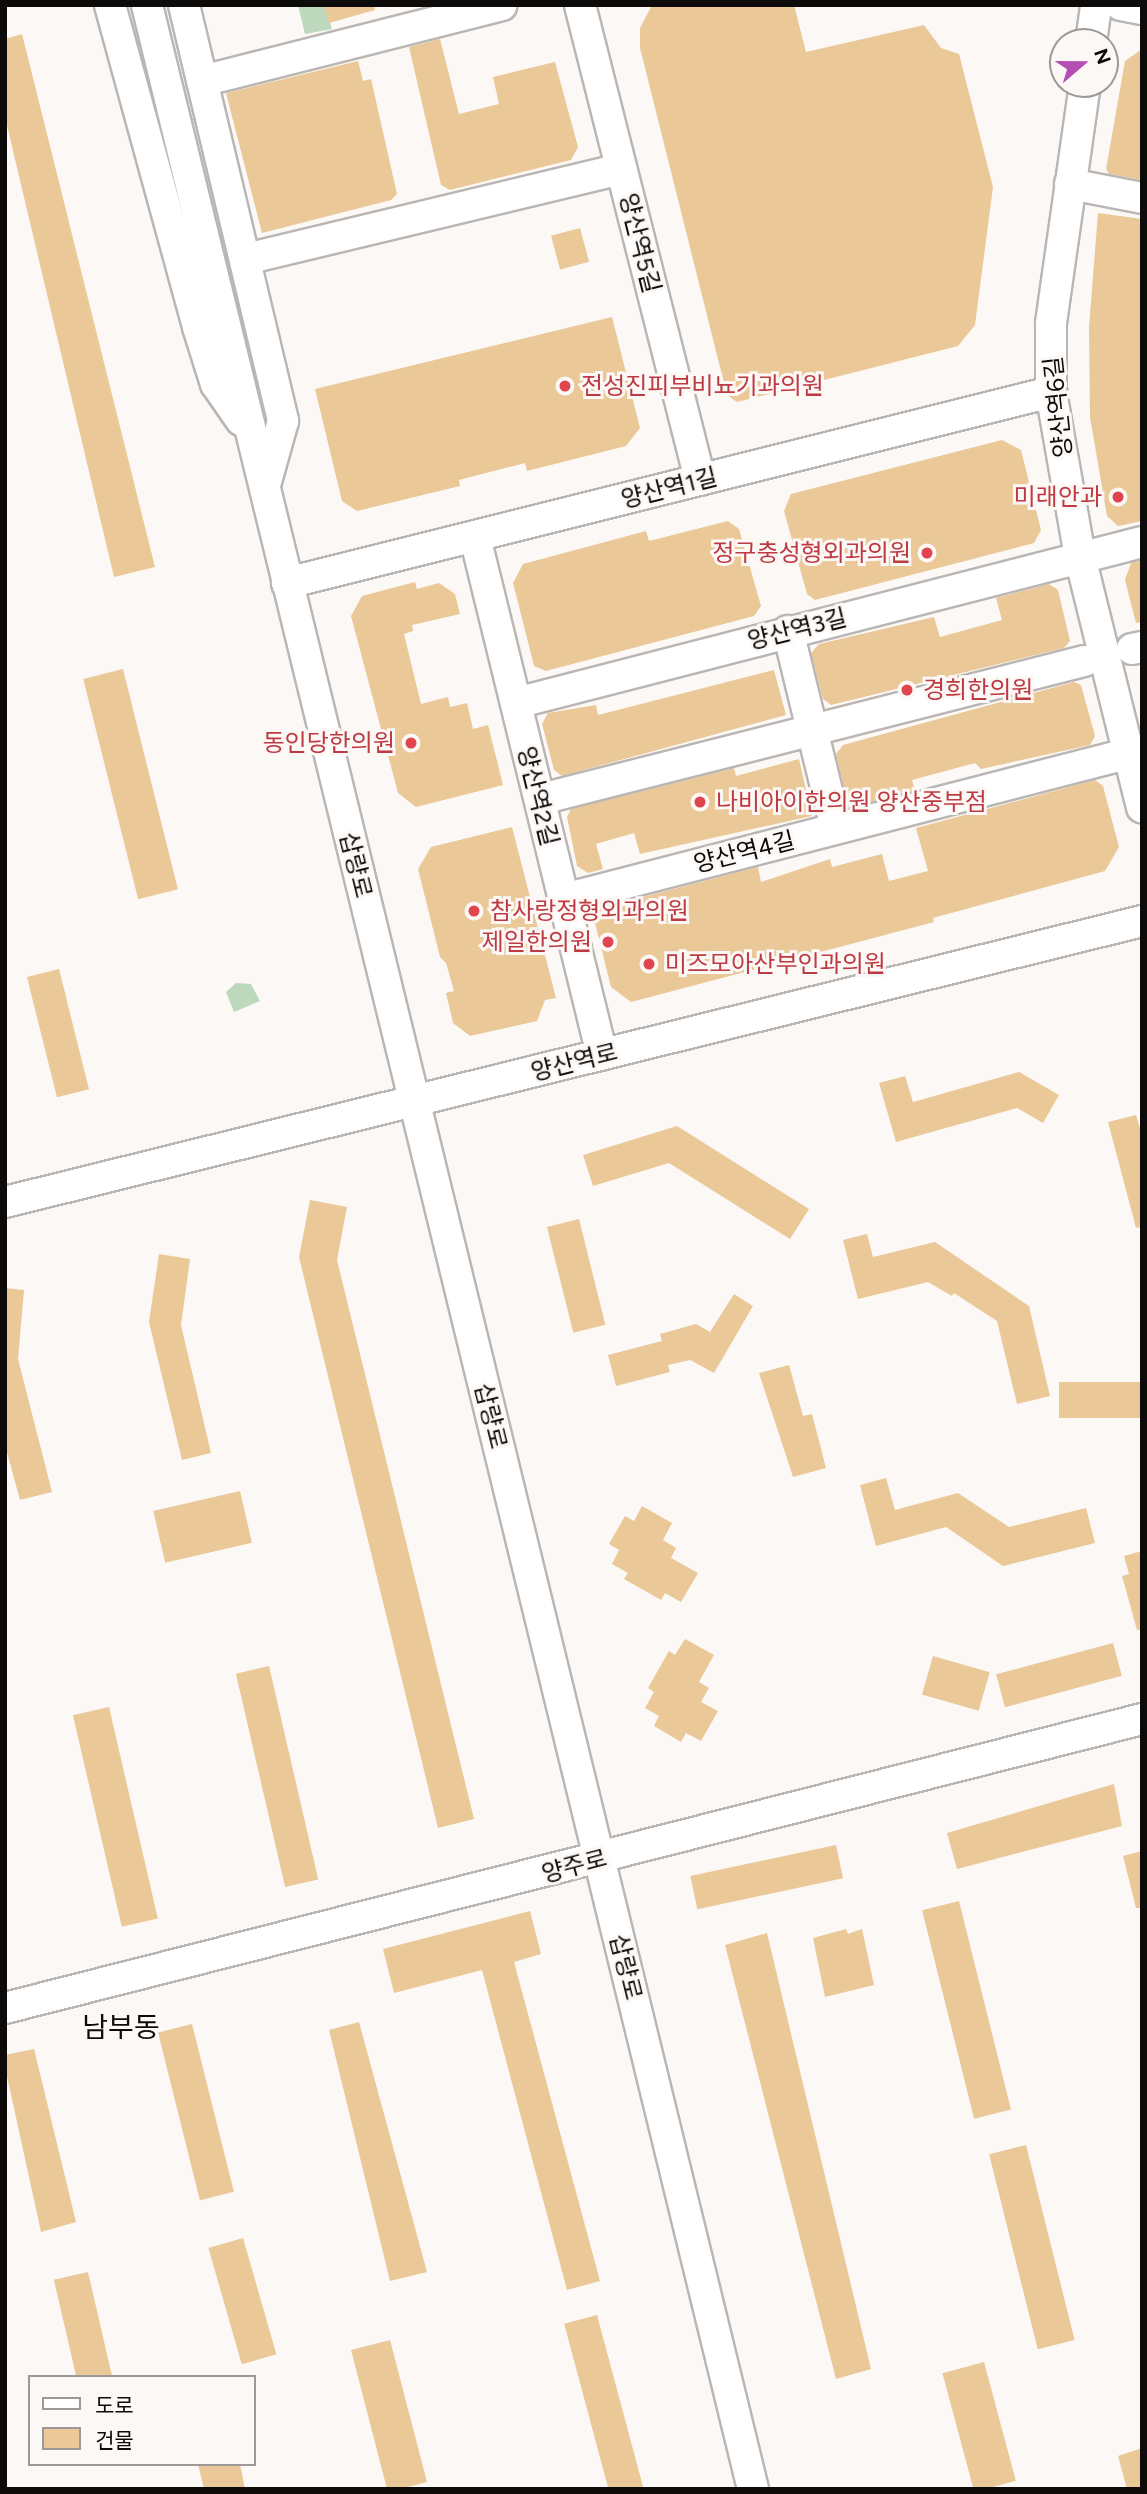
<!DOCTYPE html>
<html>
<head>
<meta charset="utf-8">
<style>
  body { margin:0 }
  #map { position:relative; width:1147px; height:2494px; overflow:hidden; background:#fcf8f6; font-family:Figtree,"Noto Sans KR",sans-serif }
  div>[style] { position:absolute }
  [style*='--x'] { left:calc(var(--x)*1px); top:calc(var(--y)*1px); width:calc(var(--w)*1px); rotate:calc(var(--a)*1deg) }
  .green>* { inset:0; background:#bdd8bc }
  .building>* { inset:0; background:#eac898; transform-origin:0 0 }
  .roads { filter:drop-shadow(2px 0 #bab6b4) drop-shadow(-2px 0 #bab6b4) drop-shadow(0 2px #bab6b4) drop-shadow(0 -2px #bab6b4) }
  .minor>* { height:30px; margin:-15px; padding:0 15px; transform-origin:15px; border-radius:15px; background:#fff }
  .dots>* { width:19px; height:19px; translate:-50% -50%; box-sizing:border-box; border:4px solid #fcf8f6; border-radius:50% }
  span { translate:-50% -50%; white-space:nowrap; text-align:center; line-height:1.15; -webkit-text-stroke:6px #fcf8f6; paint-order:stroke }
  .street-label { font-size:24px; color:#0d0b0a }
  .health-label { font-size:24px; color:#be3a42 }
  .left { translate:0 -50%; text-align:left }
  .right { translate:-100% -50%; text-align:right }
  .quarter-label { font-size:28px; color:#0d0b0a }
  .frame { position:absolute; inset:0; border:7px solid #0d0b0a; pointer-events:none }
  .legend { position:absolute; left:28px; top:2375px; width:228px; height:91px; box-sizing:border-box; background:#fcf8f6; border:2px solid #9c9998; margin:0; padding:9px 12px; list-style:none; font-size:21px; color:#0d0b0a }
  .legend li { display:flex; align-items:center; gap:14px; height:35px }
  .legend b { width:35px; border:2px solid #9c9998 }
  .north { position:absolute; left:1049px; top:28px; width:70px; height:70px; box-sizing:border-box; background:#fcf8f6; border:2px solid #9c9998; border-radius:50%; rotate:70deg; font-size:19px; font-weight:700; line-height:28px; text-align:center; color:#0d0b0a }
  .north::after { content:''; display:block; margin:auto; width:24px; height:32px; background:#b64fb4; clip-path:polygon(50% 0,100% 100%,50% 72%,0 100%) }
</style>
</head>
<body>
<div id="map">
  <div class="green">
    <div style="clip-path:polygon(298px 5px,325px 5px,332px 29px,305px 34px)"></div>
    <div style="clip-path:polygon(236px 983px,251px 984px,260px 1001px,234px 1012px,226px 992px)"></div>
  </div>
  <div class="building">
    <div style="clip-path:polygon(324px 5px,374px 5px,375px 10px,329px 23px)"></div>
    <div style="clip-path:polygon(652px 5px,794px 5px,806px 52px,924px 25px,941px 48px,959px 54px,993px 187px,975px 325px,958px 346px,737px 402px,727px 395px,640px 48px,640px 28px)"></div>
    <div style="clip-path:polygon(22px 34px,155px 567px,114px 577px,5px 117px,5px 39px)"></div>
    <div style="clip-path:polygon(440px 39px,459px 114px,499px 104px,493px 77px,555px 62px,578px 147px,571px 160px,450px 190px,441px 185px,409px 47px)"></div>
    <div style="clip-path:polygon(1142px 49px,1142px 180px,1109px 174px,1106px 169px,1125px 61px)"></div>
    <div style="clip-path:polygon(358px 61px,363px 81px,371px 79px,397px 194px,391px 200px,262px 233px,226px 93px)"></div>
    <div style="clip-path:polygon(1098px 213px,1142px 219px,1142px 521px,1118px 526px,1107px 516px,1090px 417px,1089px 327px)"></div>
    <div style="left:580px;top:228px;width:35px;height:30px;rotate:75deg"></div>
    <div style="clip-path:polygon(612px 317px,640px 428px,626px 446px,527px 471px,525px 463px,459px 480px,460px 486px,357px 511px,342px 501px,315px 389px)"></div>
    <div style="clip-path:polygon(1002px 440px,1021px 450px,1041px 530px,1034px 543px,815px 600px,807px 594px,784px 511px,791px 494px)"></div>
    <div style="clip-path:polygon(728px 521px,739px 529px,761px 606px,754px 616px,546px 671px,534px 666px,513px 583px,523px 564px,646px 531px,649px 541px)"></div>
    <div style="clip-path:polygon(1142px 560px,1142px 622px,1136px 623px,1125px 580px,1131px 563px)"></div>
    <div style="clip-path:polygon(415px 582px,417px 589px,439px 583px,455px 594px,460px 614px,412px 625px,413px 631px,404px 634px,421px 704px,448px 697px,450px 707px,467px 703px,473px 729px,488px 725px,503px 785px,416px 807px,398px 793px,351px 616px,362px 596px)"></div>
    <div style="clip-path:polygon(1049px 584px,1058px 590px,1070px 641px,1064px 648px,831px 705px,823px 699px,811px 653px,819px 644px,934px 617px,940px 637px,1002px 620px,996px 598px)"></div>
    <div style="left:123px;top:669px;width:227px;height:41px;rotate:76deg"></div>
    <div style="clip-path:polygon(774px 670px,786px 715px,562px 776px,554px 770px,542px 724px,548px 713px,596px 705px,598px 715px)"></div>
    <div style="clip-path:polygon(1074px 682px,1081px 685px,1095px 736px,1090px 745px,981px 769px,975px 763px,912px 780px,915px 791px,859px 805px,847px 800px,836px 754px,843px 745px)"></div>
    <div style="clip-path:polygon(799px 759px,812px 816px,640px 854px,634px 833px,596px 844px,603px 869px,588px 873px,577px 866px,567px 817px,571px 809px,734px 768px,736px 776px)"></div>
    <div style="clip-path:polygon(1095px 780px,1103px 786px,1119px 847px,1105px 871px,933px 918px,934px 922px,631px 1002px,611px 987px,593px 915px,597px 909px,758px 867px,761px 882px,830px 859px,832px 867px,882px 854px,889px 881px,928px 871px,916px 828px)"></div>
    <div style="clip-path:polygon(512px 827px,556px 998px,545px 1000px,537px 1021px,470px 1036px,453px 1023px,446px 993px,454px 991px,446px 963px,440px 957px,418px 869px,431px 847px)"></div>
    <div style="left:59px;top:969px;width:124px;height:33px;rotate:76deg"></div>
    <div style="clip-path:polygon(1019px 1072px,1059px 1095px,1043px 1123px,1017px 1108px,896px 1142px,879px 1083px,905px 1076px,913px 1102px)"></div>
    <div style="clip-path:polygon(1136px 1115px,1142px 1135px,1142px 1227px,1136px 1228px,1108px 1122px)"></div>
    <div style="clip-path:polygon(677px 1126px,809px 1209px,790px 1239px,669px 1163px,593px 1186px,583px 1155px)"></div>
    <div style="clip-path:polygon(310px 1200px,347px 1207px,337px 1260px,474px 1819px,438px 1828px,299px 1257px)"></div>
    <div style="left:579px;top:1219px;width:109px;height:33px;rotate:76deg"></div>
    <div style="clip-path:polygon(867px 1234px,873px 1257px,935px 1242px,1029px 1306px,1050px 1396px,1017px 1404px,997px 1321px,954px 1293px,952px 1296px,928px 1282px,858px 1299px,843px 1240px)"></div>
    <div style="clip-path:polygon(159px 1254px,190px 1259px,181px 1325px,211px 1453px,182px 1460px,149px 1322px)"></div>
    <div style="clip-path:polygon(5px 1288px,24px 1290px,18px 1359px,52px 1492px,20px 1500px,5px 1445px)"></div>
    <div style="clip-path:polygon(734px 1294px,753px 1306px,714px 1373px,690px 1360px,668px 1365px,670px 1372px,616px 1386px,608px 1355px,662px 1341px,660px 1334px,696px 1324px,710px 1332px)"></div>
    <div style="clip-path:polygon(789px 1365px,803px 1416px,812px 1414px,826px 1468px,793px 1477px,759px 1373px)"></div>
    <div style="left:1142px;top:1382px;width:36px;height:83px;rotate:90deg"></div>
    <div style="clip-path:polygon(886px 1478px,895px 1510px,958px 1493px,1009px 1527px,1086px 1508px,1095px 1543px,1003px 1566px,946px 1527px,876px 1546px,860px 1485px)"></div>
    <div style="left:240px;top:1491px;width:53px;height:89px;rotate:77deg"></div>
    <div style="clip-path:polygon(642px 1506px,672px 1523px,663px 1540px,676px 1548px,671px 1558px,698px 1573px,681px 1602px,665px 1593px,661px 1600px,624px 1579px,628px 1573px,612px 1564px,619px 1550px,609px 1544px,625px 1516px,634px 1521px)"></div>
    <div style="clip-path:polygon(1142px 1551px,1142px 1630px,1137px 1630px,1122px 1576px,1129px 1574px,1124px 1556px)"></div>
    <div style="clip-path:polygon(685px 1639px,714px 1655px,699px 1682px,709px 1688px,701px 1702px,718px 1711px,701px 1741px,686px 1733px,681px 1742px,654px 1726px,659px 1716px,645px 1708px,654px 1692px,648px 1688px,669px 1651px,675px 1655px)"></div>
    <div style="left:1113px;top:1643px;width:34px;height:121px;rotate:75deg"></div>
    <div style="left:933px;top:1656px;width:59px;height:40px;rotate:16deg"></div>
    <div style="left:269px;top:1666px;width:219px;height:34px;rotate:77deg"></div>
    <div style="left:109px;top:1707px;width:217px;height:37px;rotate:77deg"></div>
    <div style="clip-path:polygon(1114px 1784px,1122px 1826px,957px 1869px,947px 1833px)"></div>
    <div style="left:836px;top:1845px;width:34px;height:149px;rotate:78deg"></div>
    <div style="clip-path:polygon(1142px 1851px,1142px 1908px,1136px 1908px,1123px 1856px)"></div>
    <div style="left:959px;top:1901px;width:215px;height:38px;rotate:76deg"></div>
    <div style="clip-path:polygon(530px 1911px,541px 1954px,514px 1962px,600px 2281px,567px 2290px,482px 1970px,394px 1993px,383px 1949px)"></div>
    <div style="clip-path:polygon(846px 1929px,848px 1934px,862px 1929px,874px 1985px,825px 1997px,813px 1938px)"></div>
    <div style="clip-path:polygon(767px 1933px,871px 2369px,836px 2379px,725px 1945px)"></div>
    <div style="clip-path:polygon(359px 2022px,427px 2272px,390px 2281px,329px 2030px)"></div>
    <div style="left:192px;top:2024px;width:173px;height:35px;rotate:76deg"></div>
    <div style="clip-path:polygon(34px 2049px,76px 2222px,41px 2232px,5px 2067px,5px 2055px)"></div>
    <div style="left:1026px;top:2145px;width:201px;height:38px;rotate:76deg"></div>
    <div style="left:243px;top:2238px;width:121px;height:36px;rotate:74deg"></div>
    <div style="left:88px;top:2272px;width:108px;height:35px;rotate:77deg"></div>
    <div style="left:597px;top:2315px;width:180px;height:34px;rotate:75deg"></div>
    <div style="clip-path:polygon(390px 2340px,427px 2482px,400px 2489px,387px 2489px,351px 2350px)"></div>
    <div style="left:984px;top:2362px;width:123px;height:43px;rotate:75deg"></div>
    <div style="clip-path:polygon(1142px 2448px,1142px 2489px,1127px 2489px,1118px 2456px)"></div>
    <div style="clip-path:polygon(198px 2464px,240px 2464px,245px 2489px,204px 2489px)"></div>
  </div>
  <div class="roads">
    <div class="minor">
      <div style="--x:110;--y:5;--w:334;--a:74.7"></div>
      <div style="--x:198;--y:327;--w:60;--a:72.5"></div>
      <div style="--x:216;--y:384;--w:44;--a:55.2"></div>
      <div style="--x:147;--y:5;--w:2557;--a:76.29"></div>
      <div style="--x:184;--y:5;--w:428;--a:76.6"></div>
      <div style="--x:283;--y:421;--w:66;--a:105.7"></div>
      <div style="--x:580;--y:5;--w:490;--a:75.8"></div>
      <div style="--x:1121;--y:5;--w:21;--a:11"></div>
      <div style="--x:1091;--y:42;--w:37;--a:-82"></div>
      <div style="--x:202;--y:81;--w:309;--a:-14.2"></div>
      <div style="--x:1085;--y:84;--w:242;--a:98.1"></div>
      <div style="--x:1051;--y:324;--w:68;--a:90"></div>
      <div style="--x:1051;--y:392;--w:168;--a:80"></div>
      <div style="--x:1080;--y:557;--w:258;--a:76.1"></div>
      <div style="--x:1070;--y:184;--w:73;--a:11"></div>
      <div style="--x:246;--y:259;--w:386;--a:-13.5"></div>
      <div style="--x:475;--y:537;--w:533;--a:76.22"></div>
      <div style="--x:287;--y:583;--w:788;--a:-14.04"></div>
      <div style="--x:788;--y:631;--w:203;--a:76.3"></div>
      <div style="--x:1132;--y:649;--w:10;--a:-11"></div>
      <div style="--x:516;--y:703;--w:646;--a:-14.42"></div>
      <div style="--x:553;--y:796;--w:548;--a:-14.26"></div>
      <div style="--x:564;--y:899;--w:597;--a:-14.46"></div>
      <div style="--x:5;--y:1202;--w:1171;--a:-13.88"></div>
      <div style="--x:5;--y:2008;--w:1173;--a:-14.26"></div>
    </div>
  </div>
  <div class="dots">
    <div style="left:565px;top:386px;background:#e0444e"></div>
    <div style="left:1118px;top:497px;background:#e0444e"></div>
    <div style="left:927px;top:553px;background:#e0444e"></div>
    <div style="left:907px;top:690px;background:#e0444e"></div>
    <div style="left:411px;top:743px;background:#e0444e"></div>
    <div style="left:700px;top:802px;background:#e0444e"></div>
    <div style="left:474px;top:911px;background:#e0444e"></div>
    <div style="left:608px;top:942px;background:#e0444e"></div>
    <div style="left:649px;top:964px;background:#e0444e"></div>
  </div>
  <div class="street-label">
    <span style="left:640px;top:243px;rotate:76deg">양산역5길</span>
    <span style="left:1058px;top:407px;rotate:-96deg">양산역6길</span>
    <span style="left:669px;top:488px;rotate:-14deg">양산역1길</span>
    <span style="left:797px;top:629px;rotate:-14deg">양산역3길</span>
    <span style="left:538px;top:796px;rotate:76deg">양산역2길</span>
    <span style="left:744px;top:852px;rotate:-14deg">양산역4길</span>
    <span style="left:356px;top:865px;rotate:76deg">삽량로</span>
    <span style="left:574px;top:1062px;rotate:-14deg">양산역로</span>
    <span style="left:491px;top:1416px;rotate:76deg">삽량로</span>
    <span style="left:574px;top:1866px;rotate:-15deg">양주로</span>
    <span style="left:626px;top:1967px;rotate:76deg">삽량로</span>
  </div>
  <div class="health-label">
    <span class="left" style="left:581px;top:386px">전성진피부비뇨기과의원</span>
    <span class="right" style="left:1102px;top:497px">미래안과</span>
    <span class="right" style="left:911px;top:553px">정구충성형외과의원</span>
    <span class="left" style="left:923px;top:690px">경희한의원</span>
    <span class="right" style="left:395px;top:743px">동인당한의원</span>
    <span class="left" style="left:716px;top:802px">나비아이한의원 양산중부점</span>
    <span class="left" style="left:490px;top:911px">참사랑정형외과의원</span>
    <span class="right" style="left:592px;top:942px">제일한의원</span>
    <span class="left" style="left:665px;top:964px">미즈모아산부인과의원</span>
  </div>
  <div class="quarter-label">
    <span style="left:121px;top:2027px">남부동</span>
  </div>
  <div class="frame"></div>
  <ul class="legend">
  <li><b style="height:9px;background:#fff"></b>도로</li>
  <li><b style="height:19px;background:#eac898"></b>건물</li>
  </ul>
  <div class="north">N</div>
</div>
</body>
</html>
